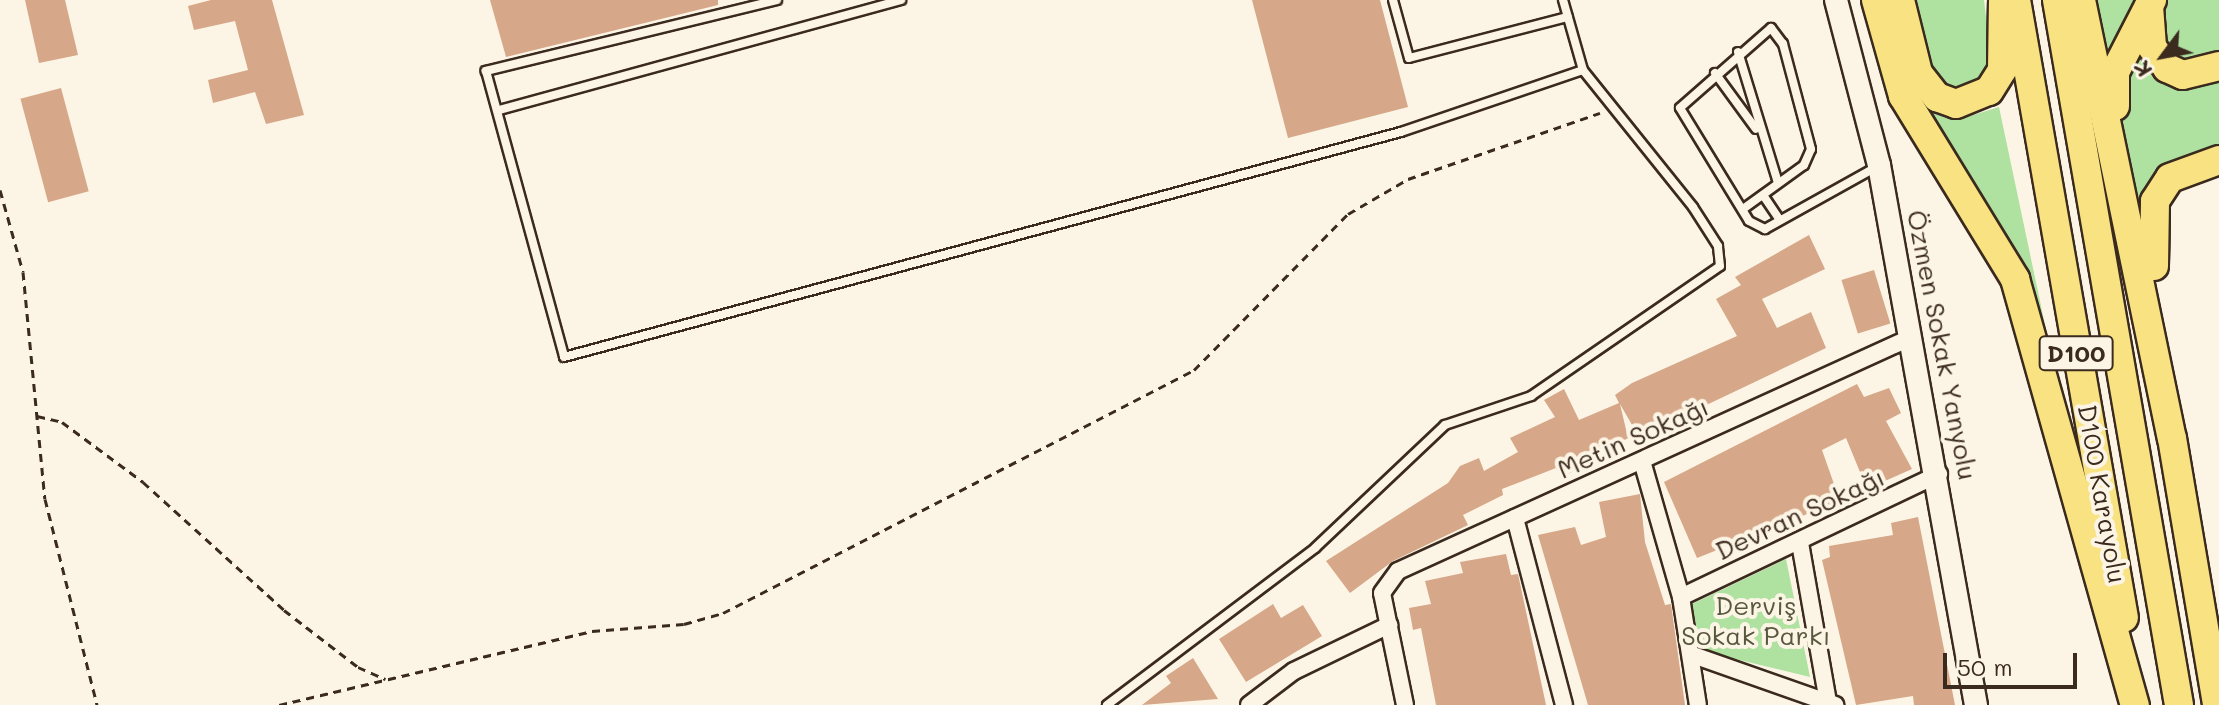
<!DOCTYPE html>
<html>
<head>
<meta charset="utf-8">
<style>
  body { margin:0 }
  #map { position:relative; width:2219px; height:705px; overflow:hidden; background:#fcf5e5; font-family:Mali,sans-serif }
  div>[style] { position:absolute }
  [style*='--x'] { left:calc(var(--x)*1px); top:calc(var(--y)*1px); width:calc(var(--w)*1px); rotate:calc(var(--a)*1deg) }
  .green>* { inset:0; background:#afe1a1 }
  .building>* { inset:0; background:#d6a788; transform-origin:0 0 }
  .path>* { height:3px; margin-top:-1.5px; transform-origin:0; background:repeating-linear-gradient(90deg,#3b2a1e 0 8px,transparent 0 14px) }
  .roads { filter:drop-shadow(2px 0 #3b2a1e) drop-shadow(-2px 0 #3b2a1e) drop-shadow(0 2px #3b2a1e) drop-shadow(0 -2px #3b2a1e) }
  .lane>* { height:8px; margin:-4px; padding:0 4px; transform-origin:4px; border-radius:4px; background:#fcf5e5 }
  .street>* { height:16px; margin:-8px; padding:0 8px; transform-origin:8px; border-radius:8px; background:#fcf5e5 }
  .secondary>* { height:22px; margin:-11px; padding:0 11px; transform-origin:11px; border-radius:11px; background:#fcf5e5 }
  .highway>* { height:28px; margin:-14px; padding:0 14px; transform-origin:14px; border-radius:14px; background:#f8e281 }
  span { translate:-50% -50%; white-space:nowrap; text-align:center; line-height:1.15; -webkit-text-stroke:8px #fcf5e5; paint-order:stroke }
  .shield-label span { padding:2px 6px; background:#fcf5e5; border:2px solid; border-radius:6px; -webkit-text-stroke-width:0 }
  .shield-label { font-size:24px; color:#3b2a1e; font-weight:700 }
  .street-label { font-size:26px; color:#3b2a1e }
  .park-label { font-size:26px; color:#58583f }
  .north { position:absolute; left:2123px; top:16px; width:80px; height:80px; -webkit-text-stroke:6px #fcf5e5; paint-order:stroke; rotate:238deg; font-size:22px; font-weight:700; line-height:32px; text-align:center; color:#3b2a1e }
  .north::after { content:''; display:block; margin:auto; width:28px; height:36px; background:#3b2a1e; clip-path:polygon(50% 0,100% 100%,50% 72%,0 100%) }
  .scale { position:absolute; left:1943px; top:653px; width:134px; height:36px; box-sizing:border-box; border:4px solid #3b2a1e; border-top:0; padding-left:10px; font-size:24px; line-height:28px; white-space:nowrap; color:#3b2a1e; -webkit-text-stroke:6px #fcf5e5; paint-order:stroke }
</style>
</head>
<body>
<div id="map">
  <div class="green">
    <div style="clip-path:polygon(1914px 0,1984px 0,1992px 68px,1983px 82px,1953px 92px,1933px 74px)"></div>
    <div style="clip-path:polygon(2096px 0,2135px 0,2108px 77px)"></div>
    <div style="clip-path:polygon(2162px 0,2219px 0,2219px 54px,2187px 67px,2161px 49px)"></div>
    <div style="clip-path:polygon(2139px 35px,2144px 55px,2219px 77px,2219px 149px,2173px 164px,2147px 196px,2133px 197px,2121px 115px)"></div>
    <div style="clip-path:polygon(1923px 102px,1967px 117px,1999px 107px,2056px 377px)"></div>
    <div style="clip-path:polygon(1786px 559px,1810px 677px,1702px 651px,1688px 606px)"></div>
  </div>
  <div class="building">
    <div style="clip-path:polygon(25px 0,65px 0,78px 55px,39px 63px)"></div>
    <div style="clip-path:polygon(211px 0,272px 0,304px 115px,266px 124px,255px 92px,213px 103px,208px 80px,248px 70px,235px 21px,194px 30px,188px 6px)"></div>
    <div style="clip-path:polygon(490px 0,718px 0,718px 5px,506px 57px)"></div>
    <div style="clip-path:polygon(1252px 0,1380px 0,1408px 107px,1288px 138px)"></div>
    <div style="left:61px;top:88px;width:107px;height:42px;rotate:75deg"></div>
    <div style="clip-path:polygon(1809px 235px,1825px 269px,1762px 299px,1777px 328px,1811px 312px,1826px 348px,1639px 437px,1620px 404px,1628px 438px,1562px 478px,1556px 468px,1502px 489px,1503px 495px,1463px 515px,1468px 525px,1393px 561px,1350px 593px,1326px 561px,1448px 483px,1460px 466px,1479px 458px,1484px 471px,1518px 452px,1510px 438px,1555px 417px,1544px 400px,1564px 389px,1579px 420px,1619px 403px,1615px 395px,1632px 383px,1737px 336px,1716px 299px,1741px 285px,1735px 277px)"></div>
    <div style="left:1874px;top:270px;width:56px;height:34px;rotate:73deg"></div>
    <div style="clip-path:polygon(1857px 384px,1864px 397px,1889px 388px,1901px 413px,1886px 421px,1912px 469px,1867px 489px,1846px 438px,1822px 450px,1840px 501px,1697px 558px,1664px 482px)"></div>
    <div style="clip-path:polygon(1640px 494px,1645px 542px,1665px 605px,1671px 604px,1685px 705px,1588px 705px,1538px 535px,1575px 527px,1581px 545px,1606px 537px,1599px 502px)"></div>
    <div style="clip-path:polygon(1918px 517px,1955px 705px,1914px 705px,1913px 696px,1856px 705px,1822px 560px,1830px 557px,1829px 546px,1893px 535px,1891px 523px)"></div>
    <div style="clip-path:polygon(1506px 554px,1511px 575px,1518px 574px,1546px 705px,1436px 705px,1421px 628px,1413px 630px,1409px 608px,1431px 604px,1425px 581px,1463px 573px,1460px 562px)"></div>
    <div style="clip-path:polygon(1273px 604px,1281px 618px,1303px 605px,1322px 636px,1246px 682px,1219px 639px)"></div>
    <div style="clip-path:polygon(1193px 658px,1218px 699px,1142px 705px,1171px 683px,1166px 676px)"></div>
  </div>
  <div class="path">
    <div style="--x:0;--y:190;--w:85;--a:74.3"></div>
    <div style="--x:23;--y:272;--w:228;--a:84.5"></div>
    <div style="--x:45;--y:499;--w:212;--a:75.8"></div>
    <div style="--x:37;--y:416;--w:26;--a:13"></div>
    <div style="--x:62;--y:422;--w:101;--a:36.5"></div>
    <div style="--x:143;--y:482;--w:190;--a:42.2"></div>
    <div style="--x:284;--y:610;--w:93;--a:37.6"></div>
    <div style="--x:358;--y:667;--w:30;--a:24"></div>
    <div style="--x:279;--y:705;--w:322;--a:-13.3"></div>
    <div style="--x:592;--y:631;--w:92;--a:-4.4"></div>
    <div style="--x:684;--y:624;--w:41;--a:-15.8"></div>
    <div style="--x:723;--y:613;--w:530;--a:-27.29"></div>
    <div style="--x:1194;--y:370;--w:219;--a:-45.4"></div>
    <div style="--x:1348;--y:214;--w:69;--a:-30.3"></div>
    <div style="--x:1408;--y:179;--w:203;--a:-19"></div>
  </div>
  <div class="roads">
    <div class="lane">
      <div style="--x:777;--y:0;--w:300;--a:166.3"></div>
      <div style="--x:486;--y:71;--w:296;--a:74.7"></div>
      <div style="--x:564;--y:357;--w:867;--a:-15.05"></div>
      <div style="--x:1401;--y:132;--w:192;--a:-18.8"></div>
      <div style="--x:1393;--y:0;--w:60;--a:74.6"></div>
      <div style="--x:1409;--y:58;--w:164;--a:-14.5"></div>
      <div style="--x:1738;--y:52;--w:137;--a:73"></div>
      <div style="--x:1715;--y:73;--w:69;--a:53.8"></div>
      <div style="--x:499;--y:110;--w:417;--a:-15.3"></div>
      <div style="--x:1763;--y:195;--w:30;--a:56"></div>
      <div style="--x:1743;--y:209;--w:75;--a:-35.8"></div>
      <div style="--x:1804;--y:165;--w:17;--a:-66"></div>
      <div style="--x:1811;--y:149;--w:109;--a:-104.9"></div>
      <div style="--x:1783;--y:44;--w:20;--a:-127"></div>
      <div style="--x:1771;--y:28;--w:121;--a:138.7"></div>
      <div style="--x:1680;--y:108;--w:132;--a:58.6"></div>
      <div style="--x:1749;--y:221;--w:18;--a:27"></div>
      <div style="--x:1765;--y:229;--w:129;--a:-29.1"></div>
      <div style="--x:1107;--y:705;--w:261;--a:-37"></div>
      <div style="--x:1315;--y:548;--w:179;--a:-43.4"></div>
      <div style="--x:1445;--y:425;--w:91;--a:-18.6"></div>
      <div style="--x:1531;--y:396;--w:229;--a:-34.5"></div>
      <div style="--x:1720;--y:266;--w:20;--a:-96"></div>
      <div style="--x:1718;--y:246;--w:46;--a:-122.7"></div>
      <div style="--x:1693;--y:207;--w:176;--a:-128.8"></div>
      <div style="--x:1583;--y:70;--w:73;--a:-105.9"></div>
    </div>
    <div class="street">
      <div style="--x:1642;--y:461;--w:141;--a:74"></div>
      <div style="--x:1681;--y:597;--w:109;--a:81.1"></div>
      <div style="--x:1515;--y:518;--w:193;--a:75.3"></div>
      <div style="--x:1800;--y:543;--w:161;--a:80"></div>
      <div style="--x:1681;--y:597;--w:286;--a:-25.5"></div>
      <div style="--x:1693;--y:655;--w:151;--a:19.4"></div>
      <div style="--x:1249;--y:705;--w:56;--a:-37.1"></div>
      <div style="--x:1294;--y:671;--w:106;--a:-25.8"></div>
      <div style="--x:1405;--y:705;--w:114;--a:-101.6"></div>
      <div style="--x:1382;--y:593;--w:27;--a:-54"></div>
      <div style="--x:1398;--y:571;--w:565;--a:-24.48"></div>
    </div>
    <div class="secondary">
      <div style="--x:1836;--y:0;--w:171;--a:75.4"></div>
      <div style="--x:1879;--y:165;--w:549;--a:79.82"></div>
    </div>
    <div class="highway">
      <div style="--x:1876;--y:0;--w:100;--a:74.3"></div>
      <div style="--x:1903;--y:96;--w:215;--a:58.5"></div>
      <div style="--x:2015;--y:279;--w:443;--a:74.3"></div>
      <div style="--x:1900;--y:0;--w:75;--a:76.1"></div>
      <div style="--x:1918;--y:73;--w:31;--a:52"></div>
      <div style="--x:1937;--y:97;--w:20;--a:20"></div>
      <div style="--x:1956;--y:104;--w:35;--a:-22"></div>
      <div style="--x:1989;--y:91;--w:25;--a:-58"></div>
      <div style="--x:2002;--y:70;--w:69;--a:-89.2"></div>
      <div style="--x:2016;--y:0;--w:627;--a:80.09"></div>
      <div style="--x:2057;--y:0;--w:715;--a:80.18"></div>
      <div style="--x:2081;--y:0;--w:447;--a:78.3"></div>
      <div style="--x:2172;--y:438;--w:271;--a:80.4"></div>
      <div style="--x:2149;--y:6;--w:41;--a:85.8"></div>
      <div style="--x:2152;--y:47;--w:26;--a:54"></div>
      <div style="--x:2167;--y:68;--w:17;--a:24"></div>
      <div style="--x:2183;--y:75;--w:37;--a:-14"></div>
      <div style="--x:2115;--y:106;--w:34;--a:-90"></div>
      <div style="--x:2115;--y:72;--w:81;--a:-62.8"></div>
      <div style="--x:2154;--y:266;--w:65;--a:-89.1"></div>
      <div style="--x:2155;--y:201;--w:27;--a:-57"></div>
      <div style="--x:2170;--y:178;--w:52;--a:-20.2"></div>
    </div>
  </div>
  <div class="shield-label">
    <span style="left:2076px;top:353px">D100</span>
  </div>
  <div class="street-label">
    <span style="left:1942px;top:345px;rotate:79deg">Özmen Sokak Yanyolu</span>
    <span style="left:1633px;top:438px;rotate:-24deg">Metin Sokağı</span>
    <span style="left:2102px;top:494px;rotate:80deg">D100 Karayolu</span>
    <span style="left:1800px;top:514px;rotate:-25deg">Devran Sokağı</span>
  </div>
  <div class="park-label">
    <span style="left:1756px;top:621px">Derviş<br>Sokak Parkı</span>
  </div>
  <div class="north">K</div>
  <div class="scale">50 m</div>
</div>
</body>
</html>
